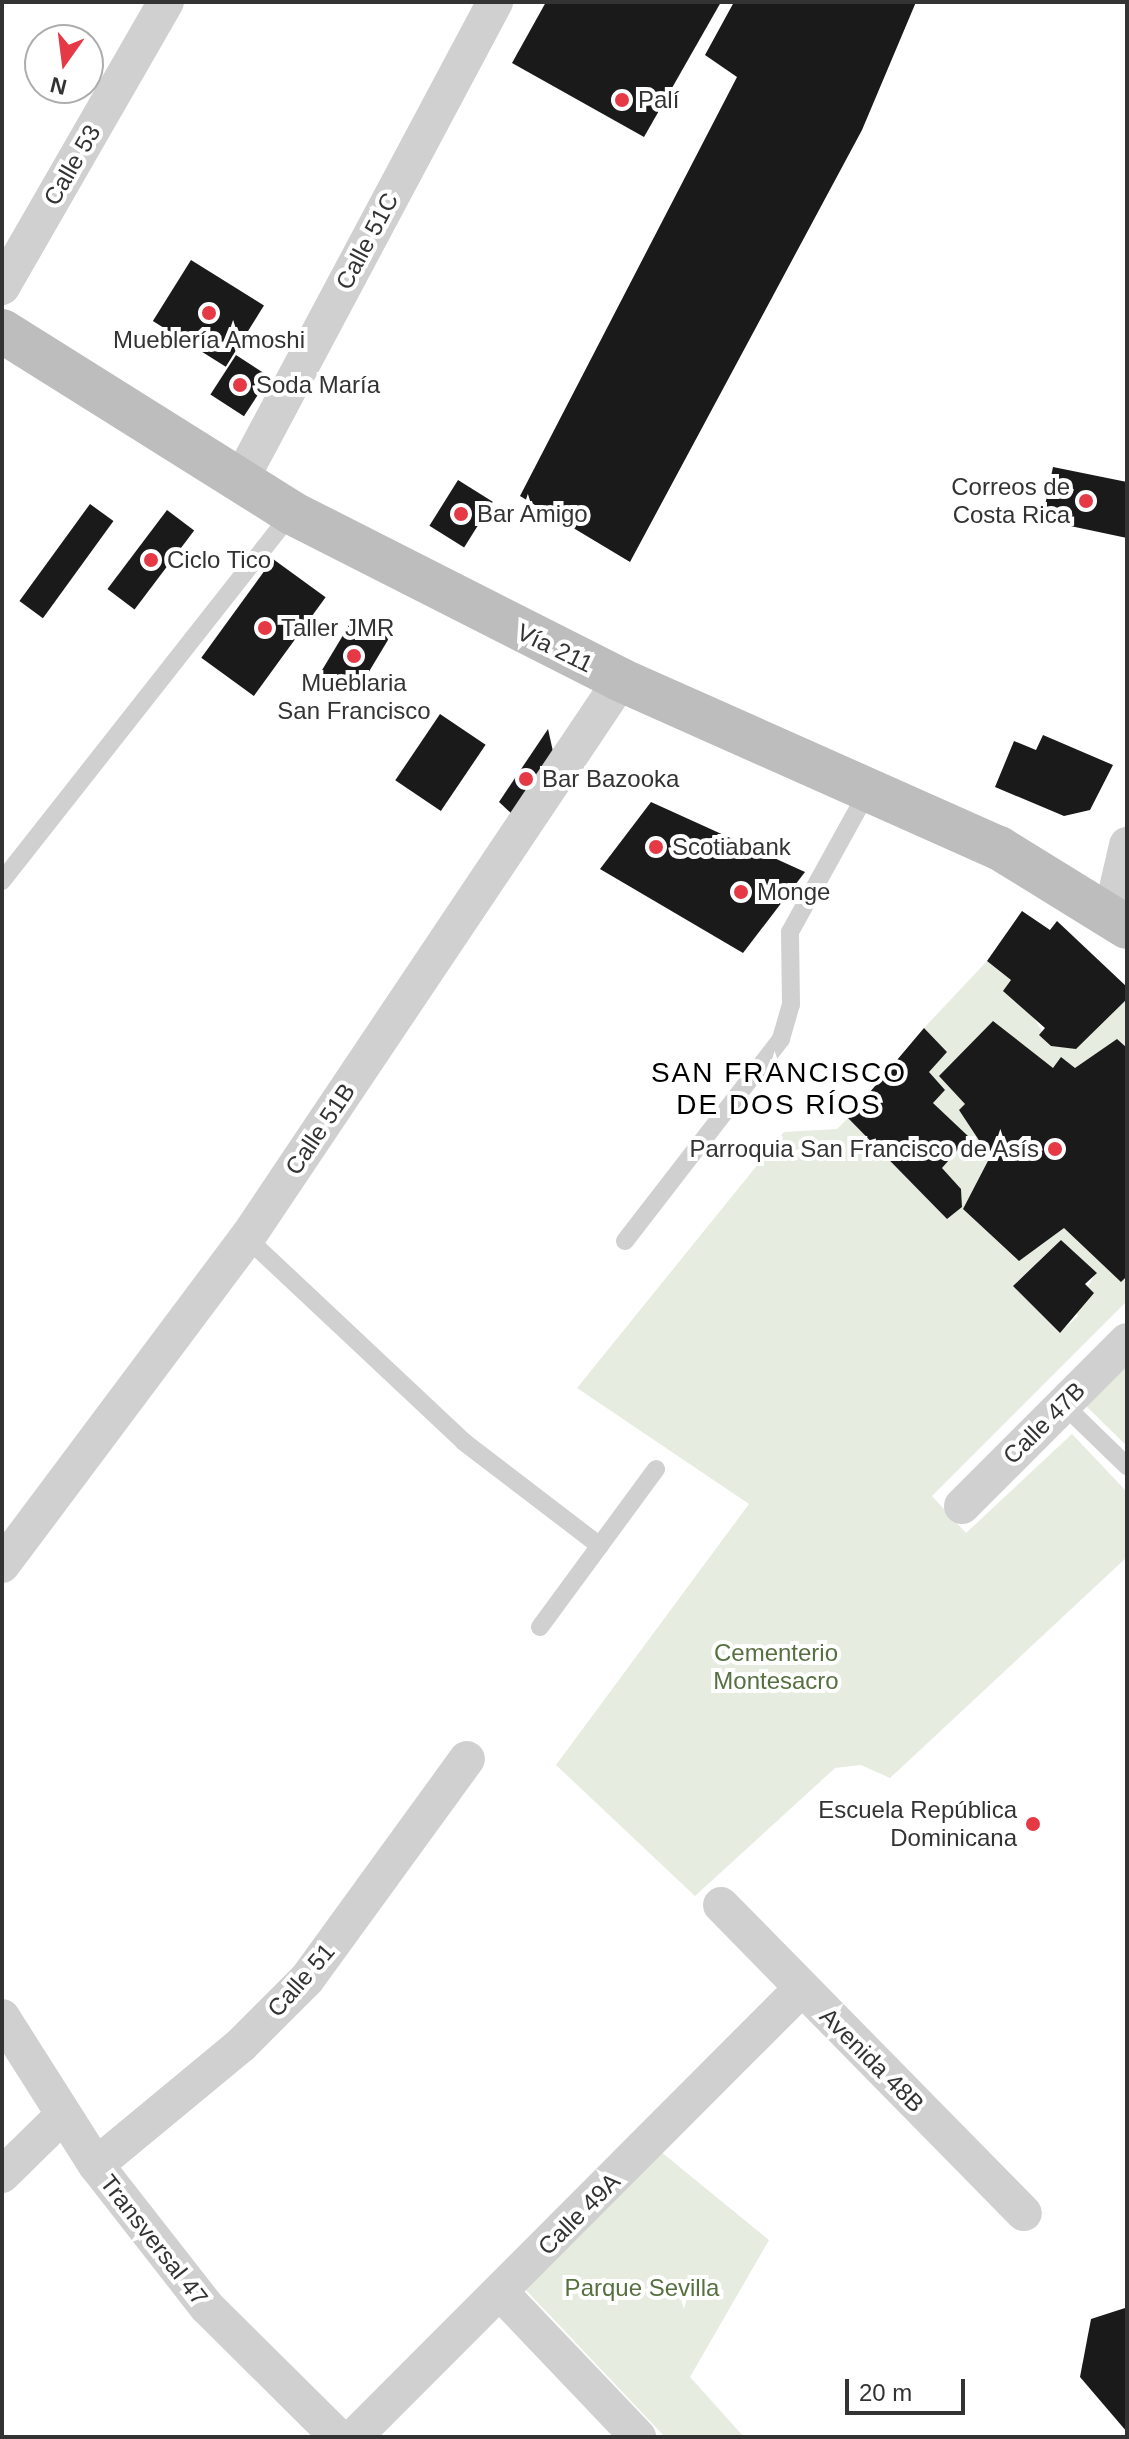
<!DOCTYPE html>
<html>
<head>
<meta charset="utf-8">
<style>
  body { margin:0 }
  #map { position:relative; width:1129px; height:2439px; overflow:hidden; background:#fff; font-family:Arial,sans-serif }
  div>[style] { position:absolute }
  [style*='--x'] { left:calc(var(--x)*1px); top:calc(var(--y)*1px); width:calc(var(--w)*1px); rotate:calc(var(--a)*1deg) }
  .green>* { inset:0; background:#e6ecdf }
  .building>* { inset:0; background:#1a1a1a; transform-origin:0 0 }
  .lane>* { height:18px; margin:-9px; padding:0 9px; transform-origin:9px; border-radius:9px; background:#d0d0d0 }
  .street>* { height:36px; margin:-18px; padding:0 18px; transform-origin:18px; border-radius:18px; background:#d0d0d0 }
  .secondary>* { height:44px; margin:-22px; padding:0 22px; transform-origin:22px; border-radius:22px; background:#bdbdbd }
  .dots>* { width:22px; height:22px; translate:-50% -50%; box-sizing:border-box; border:4px solid #fff; border-radius:50% }
  span { translate:-50% -50%; white-space:nowrap; text-align:center; line-height:1.15; -webkit-text-stroke:8px #fff; paint-order:stroke }
  .poi-label { font-size:24px; color:#333 }
  .left { translate:0 -50%; text-align:left }
  .right { translate:-100% -50%; text-align:right }
  .street-label { font-size:24px; color:#333 }
  .park-label { font-size:24px; color:#56703f }
  .quarter-label { font-size:28px; color:#000; letter-spacing:2px }
  .frame { position:absolute; inset:0; border:4px solid #333; pointer-events:none }
  .north { position:absolute; left:24px; top:24px; width:80px; height:80px; box-sizing:border-box; background:#fff; border:2px solid #adadad; border-radius:50%; rotate:194deg; font-size:22px; font-weight:700; line-height:32px; text-align:center; color:#333 }
  .north::after { content:''; display:block; margin:auto; width:28px; height:36px; background:#e63946; clip-path:polygon(50% 0,100% 100%,50% 72%,0 100%) }
  .scale { position:absolute; left:845px; top:2379px; width:120px; height:36px; box-sizing:border-box; border:4px solid #333; border-top:0; padding-left:10px; font-size:24px; line-height:28px; white-space:nowrap; color:#333; -webkit-text-stroke:6px #fff; paint-order:stroke }
</style>
</head>
<body>
<div id="map">
  <div class="green">
    <div style="clip-path:polygon(evenodd,987px 961px,1011px 980px,1051px 1046px,1076px 1048px,1127px 999px,1127px 1301px,932px 1496px,966px 1533px,1072px 1434px,1127px 1492px,1127px 1557px,890px 1778px,861px 1765px,835px 1768px,695px 1896px,556px 1765px,749px 1504px,577px 1388px,784px 1132px,837px 1129px,848px 1118px,947px 1219px,962px 1207px,961px 1189px,942px 1168px,968px 1137px,933px 1103px,945px 1090px,929px 1072px,947px 1052px,924px 1028px,987px 961px,1061px 1240px,1096px 1273px,1074px 1310px,1078px 1316px,1059px 1333px,1013px 1286px,1061px 1240px)"></div>
    <div style="clip-path:polygon(1127px 1366px,1127px 1446px,1086px 1406px)"></div>
    <div style="clip-path:polygon(660px 2151px,769px 2240px,690px 2377px,744px 2437px,665px 2437px,523px 2287px)"></div>
  </div>
  <div class="building">
    <div style="clip-path:polygon(546px 2px,721px 2px,644px 137px,512px 63px)"></div>
    <div style="clip-path:polygon(734px 2px,916px 2px,862px 130px,630px 562px,520px 496px,737px 77px,705px 55px)"></div>
    <div style="left:191px;top:260px;width:86px;height:72px;rotate:32deg"></div>
    <div style="left:236px;top:355px;width:40px;height:47px;rotate:33deg"></div>
    <div style="clip-path:polygon(1053px 467px,1127px 482px,1127px 538px,1042px 520px)"></div>
    <div style="left:458px;top:480px;width:41px;height:54px;rotate:32deg"></div>
    <div style="left:90px;top:504px;width:29px;height:120px;rotate:36deg"></div>
    <div style="left:167px;top:510px;width:34px;height:99px;rotate:37deg"></div>
    <div style="left:273px;top:559px;width:65px;height:122px;rotate:36deg"></div>
    <div style="left:354px;top:617px;width:41px;height:66px;rotate:31deg"></div>
    <div style="left:440px;top:714px;width:55px;height:80px;rotate:34deg"></div>
    <div style="clip-path:polygon(548px 729px,554px 756px,513px 815px,499px 802px)"></div>
    <div style="clip-path:polygon(1043px 735px,1113px 765px,1090px 810px,1064px 816px,995px 787px,1014px 741px,1036px 750px)"></div>
    <div style="clip-path:polygon(651px 802px,805px 872px,743px 953px,600px 869px)"></div>
    <div style="clip-path:polygon(1022px 911px,1050px 930px,1057px 921px,1127px 987px,1127px 999px,1076px 1049px,1051px 1046px,1039px 1035px,1045px 1028px,1003px 991px,1011px 980px,987px 961px)"></div>
    <div style="clip-path:polygon(993px 1021px,1053px 1068px,1061px 1057px,1075px 1068px,1117px 1039px,1127px 1048px,1127px 1276px,1121px 1282px,1064px 1228px,1019px 1261px,963px 1209px,990px 1157px,959px 1110px,965px 1104px,939px 1076px)"></div>
    <div style="clip-path:polygon(924px 1028px,947px 1052px,929px 1072px,945px 1090px,933px 1103px,969px 1137px,942px 1168px,961px 1189px,962px 1207px,947px 1219px,848px 1118px)"></div>
    <div style="clip-path:polygon(1061px 1240px,1097px 1273px,1085px 1284px,1094px 1293px,1060px 1333px,1013px 1286px)"></div>
    <div style="clip-path:polygon(1125px 2308px,1127px 2311px,1127px 2432px,1080px 2377px,1091px 2319px)"></div>
  </div>
  <div class="lane">
    <div style="--x:2;--y:881;--w:469;--a:-51.8"></div>
    <div style="--x:247;--y:1238;--w:298;--a:43.2"></div>
    <div style="--x:464;--y:1442;--w:171;--a:37.4"></div>
    <div style="--x:625;--y:1241;--w:255;--a:-52.3"></div>
    <div style="--x:781;--y:1039;--w:35;--a:-74"></div>
    <div style="--x:791;--y:1005;--w:73;--a:-90.8"></div>
    <div style="--x:790;--y:932;--w:163;--a:-61.1"></div>
    <div style="--x:1063;--y:1404;--w:89;--a:44.1"></div>
    <div style="--x:540;--y:1627;--w:196;--a:-53.7"></div>
  </div>
  <div class="street">
    <div style="--x:2;--y:287;--w:329;--a:-60.1"></div>
    <div style="--x:240;--y:481;--w:543;--a:-61.97"></div>
    <div style="--x:1111;--y:915;--w:72;--a:-77.1"></div>
    <div style="--x:962;--y:1506;--w:233;--a:-45"></div>
    <div style="--x:2;--y:1565;--w:409;--a:-53.2"></div>
    <div style="--x:247;--y:1238;--w:672;--a:-56.17"></div>
    <div style="--x:721;--y:1905;--w:432;--a:45.5"></div>
    <div style="--x:2;--y:2017;--w:175;--a:57.6"></div>
    <div style="--x:96;--y:2165;--w:180;--a:52"></div>
    <div style="--x:207;--y:2307;--w:185;--a:44.8"></div>
    <div style="--x:96;--y:2165;--w:188;--a:-39.6"></div>
    <div style="--x:241;--y:2045;--w:93;--a:-45"></div>
    <div style="--x:307;--y:1979;--w:272;--a:-54"></div>
    <div style="--x:2;--y:2175;--w:86;--a:-44.5"></div>
    <div style="--x:501;--y:2293;--w:199;--a:46.4"></div>
    <div style="--x:354;--y:2437;--w:633;--a:-45.06"></div>
  </div>
  <div class="secondary">
    <div style="--x:2;--y:331;--w:342;--a:32.1"></div>
    <div style="--x:292;--y:513;--w:369;--a:26.9"></div>
    <div style="--x:621;--y:680;--w:414;--a:24"></div>
    <div style="--x:999;--y:848;--w:150;--a:31.7"></div>
  </div>
  <div class="dots">
    <div style="left:622px;top:100px;background:#e63946"></div>
    <div style="left:209px;top:313px;background:#e63946"></div>
    <div style="left:240px;top:385px;background:#e63946"></div>
    <div style="left:1086px;top:501px;background:#e63946"></div>
    <div style="left:461px;top:514px;background:#e63946"></div>
    <div style="left:151px;top:560px;background:#e63946"></div>
    <div style="left:265px;top:628px;background:#e63946"></div>
    <div style="left:354px;top:656px;background:#e63946"></div>
    <div style="left:526px;top:779px;background:#e63946"></div>
    <div style="left:656px;top:847px;background:#e63946"></div>
    <div style="left:741px;top:892px;background:#e63946"></div>
    <div style="left:1055px;top:1149px;background:#e63946"></div>
    <div style="left:1033px;top:1824px;background:#e63946"></div>
  </div>
  <div class="poi-label">
    <span class="left" style="left:638px;top:100px">Palí</span>
    <span style="left:209px;top:340px">Mueblería Amoshi</span>
    <span class="left" style="left:256px;top:385px">Soda María</span>
    <span class="right" style="left:1070px;top:501px">Correos de<br>Costa Rica</span>
    <span class="left" style="left:477px;top:514px">Bar Amigo</span>
    <span class="left" style="left:167px;top:560px">Ciclo Tico</span>
    <span class="left" style="left:281px;top:628px">Taller JMR</span>
    <span style="left:354px;top:697px">Mueblaria<br>San Francisco</span>
    <span class="left" style="left:542px;top:779px">Bar Bazooka</span>
    <span class="left" style="left:672px;top:847px">Scotiabank</span>
    <span class="left" style="left:757px;top:892px">Monge</span>
    <span class="right" style="left:1039px;top:1149px">Parroquia San Francisco de Asís</span>
    <span class="right" style="left:1017px;top:1824px">Escuela República<br>Dominicana</span>
  </div>
  <div class="street-label">
    <span style="left:72px;top:165px;rotate:-60deg">Calle 53</span>
    <span style="left:367px;top:241px;rotate:-62deg">Calle 51C</span>
    <span style="left:555px;top:648px;rotate:26deg">Vía 211</span>
    <span style="left:320px;top:1129px;rotate:-56deg">Calle 51B</span>
    <span style="left:1044px;top:1423px;rotate:-45deg">Calle 47B</span>
    <span style="left:301px;top:1980px;rotate:-49deg">Calle 51</span>
    <span style="left:872px;top:2060px;rotate:45deg">Avenida 48B</span>
    <span style="left:579px;top:2214px;rotate:-45deg">Calle 49A</span>
    <span style="left:154px;top:2240px;rotate:52deg">Transversal 47</span>
  </div>
  <div class="park-label">
    <span style="left:776px;top:1667px">Cementerio<br>Montesacro</span>
    <span style="left:642px;top:2288px">Parque Sevilla</span>
  </div>
  <div class="quarter-label">
    <span style="left:779px;top:1089px">SAN FRANCISCO<br>DE DOS RÍOS</span>
  </div>
  <div class="frame"></div>
  <div class="north">N</div>
  <div class="scale">20 m</div>
</div>
</body>
</html>
